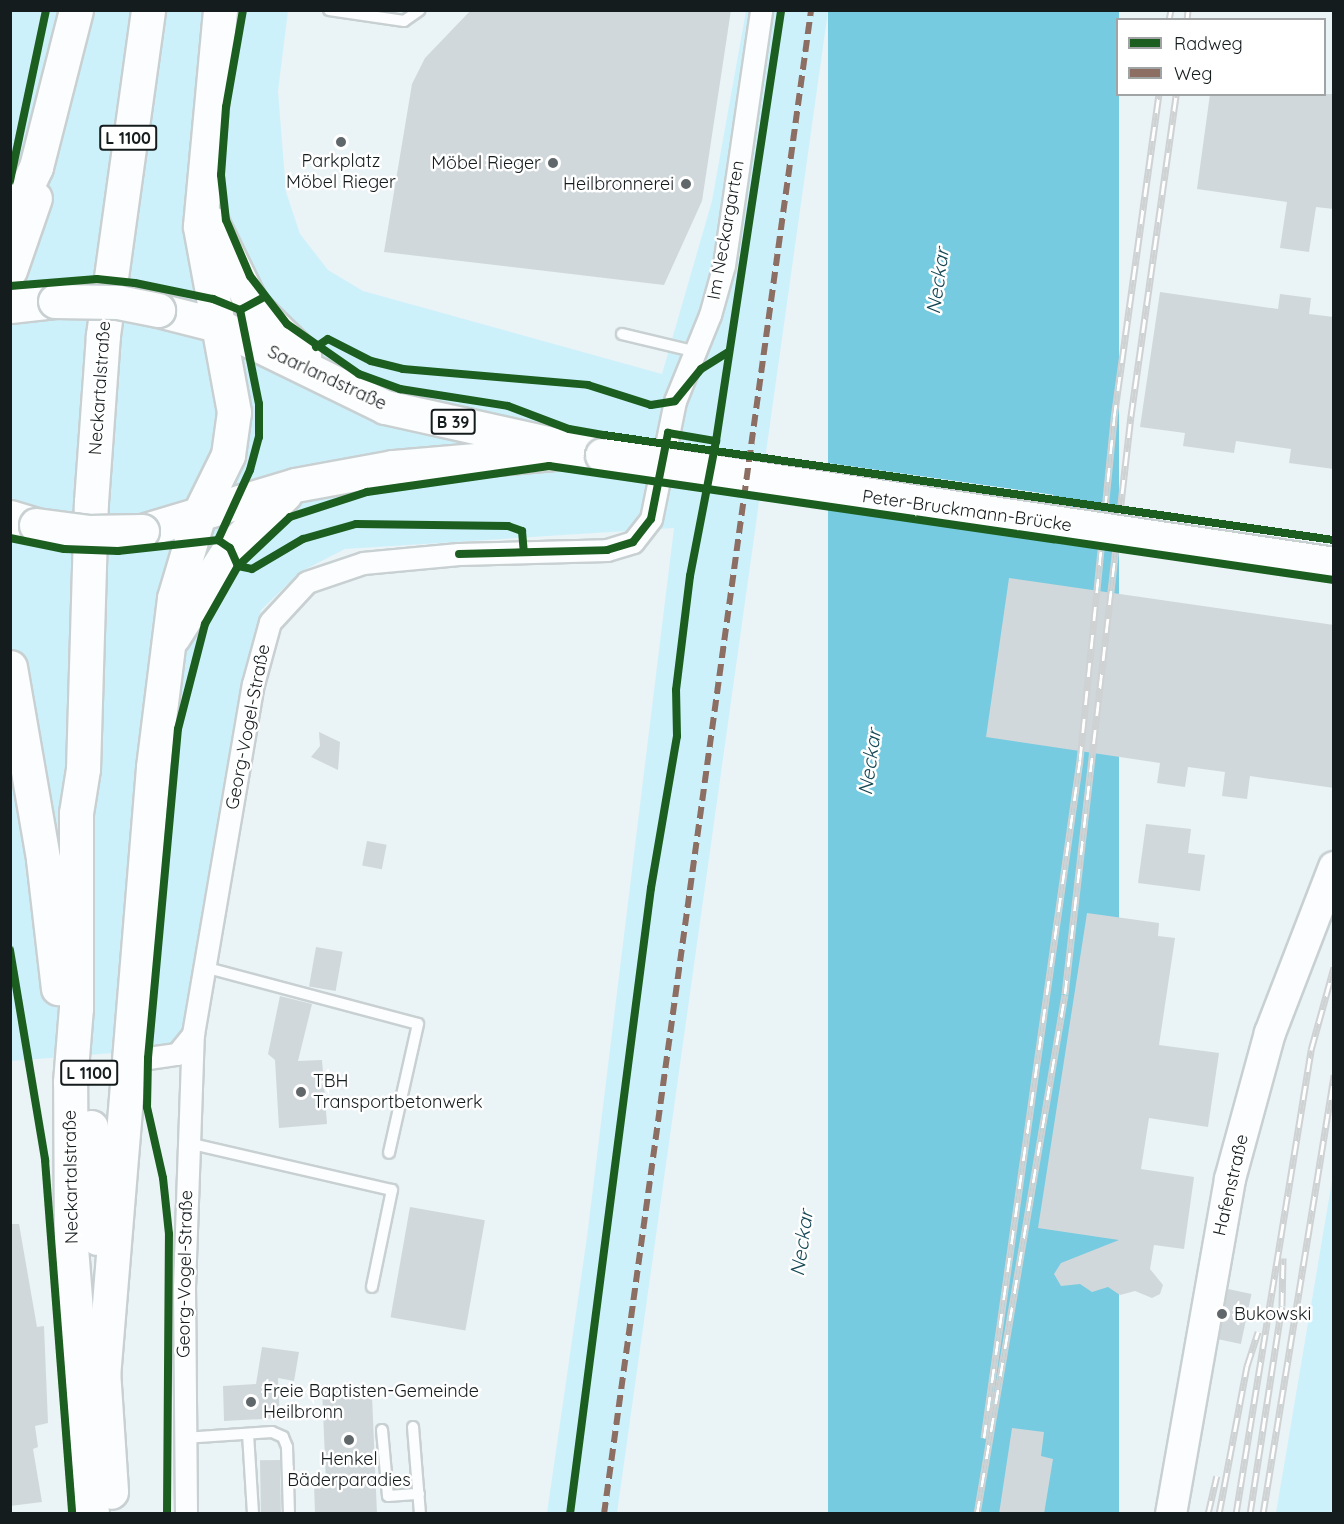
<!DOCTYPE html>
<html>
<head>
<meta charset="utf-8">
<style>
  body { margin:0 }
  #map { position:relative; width:1344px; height:1524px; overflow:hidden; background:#eaf3f6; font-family:Quicksand,sans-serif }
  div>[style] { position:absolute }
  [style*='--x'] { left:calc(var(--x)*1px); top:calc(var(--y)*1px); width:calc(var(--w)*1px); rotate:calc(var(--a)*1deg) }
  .green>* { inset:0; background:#cdf1fb }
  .water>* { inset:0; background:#76cbe0; transform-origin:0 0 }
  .pier>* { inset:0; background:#eaf3f6; transform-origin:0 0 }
  .building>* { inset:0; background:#d1d8db; transform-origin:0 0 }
  .roads { filter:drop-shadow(2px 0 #c8d0d2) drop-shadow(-2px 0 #c8d0d2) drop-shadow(0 2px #c8d0d2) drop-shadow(0 -2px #c8d0d2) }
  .lane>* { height:10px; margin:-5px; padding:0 5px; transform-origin:5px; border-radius:5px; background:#fcfdfe }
  .street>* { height:21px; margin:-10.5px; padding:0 10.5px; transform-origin:10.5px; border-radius:10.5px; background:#fcfdfe }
  .secondary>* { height:30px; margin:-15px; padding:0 15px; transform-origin:15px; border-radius:15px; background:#fcfdfe }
  .primary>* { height:33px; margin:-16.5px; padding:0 16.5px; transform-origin:16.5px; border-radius:16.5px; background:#fcfdfe }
  .rail>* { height:7px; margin-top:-3.5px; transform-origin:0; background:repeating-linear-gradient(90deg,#fff 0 14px,#cfd2d3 0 28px); box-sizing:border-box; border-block:2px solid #cfd2d3 }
  .bridges { filter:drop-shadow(2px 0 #c8d0d2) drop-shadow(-2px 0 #c8d0d2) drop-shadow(0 2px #c8d0d2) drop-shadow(0 -2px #c8d0d2) }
  .primary-bridge>* { height:33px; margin:-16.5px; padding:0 16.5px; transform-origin:16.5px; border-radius:16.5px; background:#fcfdfe }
  .quiet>* { height:6px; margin-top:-3px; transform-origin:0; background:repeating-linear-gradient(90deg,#8d6e63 0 12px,transparent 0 18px) }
  .cycleway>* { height:8px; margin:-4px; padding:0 4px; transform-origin:4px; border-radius:4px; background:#1b5e20 }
  .dots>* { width:16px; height:16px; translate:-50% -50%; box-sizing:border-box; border:3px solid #fff; border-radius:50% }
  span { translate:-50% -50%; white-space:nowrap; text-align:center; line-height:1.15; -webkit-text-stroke:5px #fff; paint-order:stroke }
  .shield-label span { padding:2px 4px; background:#fff; border:2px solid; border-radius:4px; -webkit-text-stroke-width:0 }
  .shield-label { font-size:16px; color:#151c1e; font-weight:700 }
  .poi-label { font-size:18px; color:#151c1e }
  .right { translate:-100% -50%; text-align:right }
  .left { translate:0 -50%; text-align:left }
  .street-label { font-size:18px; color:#151c1e }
  .water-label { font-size:20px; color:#164955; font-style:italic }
  .frame { position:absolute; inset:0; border:12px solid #151c1e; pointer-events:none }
  .legend { position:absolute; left:1116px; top:18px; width:210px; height:78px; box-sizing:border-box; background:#fff; border:2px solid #a1a4a5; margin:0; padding:8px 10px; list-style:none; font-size:18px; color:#151c1e }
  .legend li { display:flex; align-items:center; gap:12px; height:30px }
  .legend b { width:30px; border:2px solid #a1a4a5 }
</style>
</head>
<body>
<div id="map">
  <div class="green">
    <div style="clip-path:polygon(11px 11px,288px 11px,278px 91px,286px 192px,300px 234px,328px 270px,363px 291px,662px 374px,712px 201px,746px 11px,828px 11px,617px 1513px,547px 1513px,587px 1237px,674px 528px,345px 549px,300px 572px,261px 610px,225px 774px,186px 1021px,176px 1038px,165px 1049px,11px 1061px)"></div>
    <div style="clip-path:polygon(1333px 1175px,1333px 1513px,1276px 1513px)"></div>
  </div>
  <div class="water">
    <div style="left:828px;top:11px;width:291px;height:1518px"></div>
  </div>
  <div class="pier">
    <div style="left:764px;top:454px;width:292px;height:46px;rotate:8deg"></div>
  </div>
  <div class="building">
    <div style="clip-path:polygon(471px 10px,731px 10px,702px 201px,664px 285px,384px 252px,412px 84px,425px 58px)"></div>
    <div style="clip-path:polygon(1210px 94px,1334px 94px,1334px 209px,1316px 207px,1309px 252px,1280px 248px,1287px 202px,1197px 189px)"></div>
    <div style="clip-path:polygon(1160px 292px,1278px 309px,1280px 294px,1311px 298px,1309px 314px,1334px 317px,1334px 469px,1289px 463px,1291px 449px,1236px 441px,1234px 453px,1183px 446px,1185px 433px,1140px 427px)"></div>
    <div style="clip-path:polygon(1009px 578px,1334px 625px,1334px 788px,1250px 776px,1247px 799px,1222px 796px,1225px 772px,1188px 767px,1185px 787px,1157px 783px,1160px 763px,986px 737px)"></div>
    <div style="clip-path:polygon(319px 732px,340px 742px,338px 770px,311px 757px,320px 746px)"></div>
    <div style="clip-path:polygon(1146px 824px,1191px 829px,1188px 853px,1205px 855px,1200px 891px,1138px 883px)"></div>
    <div style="left:367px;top:841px;width:20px;height:25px;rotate:11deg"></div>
    <div style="clip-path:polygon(1087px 913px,1159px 923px,1158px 936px,1175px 938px,1159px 1045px,1219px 1053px,1208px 1127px,1149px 1118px,1141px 1169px,1194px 1177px,1184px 1249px,1154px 1245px,1150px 1269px,1163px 1285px,1160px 1294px,1152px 1298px,1135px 1291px,1120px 1295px,1108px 1287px,1092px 1292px,1080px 1284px,1061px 1286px,1054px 1274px,1061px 1263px,1119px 1240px,1038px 1228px)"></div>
    <div style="left:316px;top:947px;width:27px;height:40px;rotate:10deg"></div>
    <div style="clip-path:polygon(280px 996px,312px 1004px,298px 1061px,322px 1060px,327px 1124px,279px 1128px,275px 1060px,268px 1054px)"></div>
    <div style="left:410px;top:1207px;width:76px;height:112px;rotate:10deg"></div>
    <div style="clip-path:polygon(10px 1224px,19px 1224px,37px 1327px,44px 1326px,48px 1423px,35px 1426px,38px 1447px,33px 1449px,42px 1502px,10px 1506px)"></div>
    <div style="left:1228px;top:1289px;width:24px;height:51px;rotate:12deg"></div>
    <div style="clip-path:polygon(262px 1347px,299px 1352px,294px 1381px,278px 1378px,280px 1418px,224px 1421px,223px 1386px,256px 1384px)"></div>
    <div style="clip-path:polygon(322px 1388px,372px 1396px,377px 1514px,315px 1514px,314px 1484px,326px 1483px)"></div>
    <div style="clip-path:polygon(1012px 1428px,1044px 1432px,1041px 1456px,1053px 1459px,1044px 1514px,999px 1514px)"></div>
    <div style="left:280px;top:1460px;width:54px;height:20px;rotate:89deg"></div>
  </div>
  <div class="roads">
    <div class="lane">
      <div style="--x:329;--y:10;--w:76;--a:8.3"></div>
      <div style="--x:404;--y:21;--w:19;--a:-35"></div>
      <div style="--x:622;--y:334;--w:77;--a:13.5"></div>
      <div style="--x:204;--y:967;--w:221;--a:14.9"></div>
      <div style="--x:418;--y:1024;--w:132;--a:102.7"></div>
      <div style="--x:188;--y:1143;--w:209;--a:13"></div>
      <div style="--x:392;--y:1190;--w:99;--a:101.7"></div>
      <div style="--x:413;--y:1427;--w:87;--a:85.4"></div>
      <div style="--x:382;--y:1430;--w:66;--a:84.8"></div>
      <div style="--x:388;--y:1496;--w:31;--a:-4"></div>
      <div style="--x:248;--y:1434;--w:80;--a:86.4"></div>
      <div style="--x:184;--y:1438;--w:88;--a:-3.9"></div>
      <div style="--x:272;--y:1432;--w:12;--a:24"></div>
      <div style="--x:283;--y:1437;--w:11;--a:68"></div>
      <div style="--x:287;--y:1447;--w:67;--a:88.3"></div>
    </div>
    <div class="street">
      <div style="--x:129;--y:1055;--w:19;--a:9"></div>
      <div style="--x:148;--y:1058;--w:29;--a:-8"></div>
      <div style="--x:177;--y:1054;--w:26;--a:-51"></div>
      <div style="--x:186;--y:1514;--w:226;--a:-90.5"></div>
      <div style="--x:184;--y:1288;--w:254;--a:-88"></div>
      <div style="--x:193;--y:1034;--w:355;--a:-80.3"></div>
      <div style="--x:253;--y:684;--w:64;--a:-74.7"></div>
      <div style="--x:270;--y:622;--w:54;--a:-47.2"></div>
      <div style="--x:307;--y:582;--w:59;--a:-18.7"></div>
      <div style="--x:363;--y:563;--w:96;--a:-5.4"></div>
      <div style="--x:459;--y:554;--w:148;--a:-1.5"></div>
      <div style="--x:607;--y:550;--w:27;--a:-17"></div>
      <div style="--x:633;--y:542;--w:29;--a:-52"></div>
      <div style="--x:651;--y:519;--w:120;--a:-78.5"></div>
      <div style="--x:675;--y:401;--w:93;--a:-67.9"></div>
      <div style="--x:710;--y:315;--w:52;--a:-74.4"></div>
      <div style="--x:724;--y:265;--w:258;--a:-81.7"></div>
    </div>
    <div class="secondary">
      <div style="--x:1171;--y:1514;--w:340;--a:-80"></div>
      <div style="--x:1230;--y:1179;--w:151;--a:-74.7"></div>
      <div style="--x:1270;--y:1033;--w:178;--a:-68.9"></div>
    </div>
    <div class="primary">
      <div style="--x:10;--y:222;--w:61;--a:-64.7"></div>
      <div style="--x:36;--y:167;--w:162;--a:-75.7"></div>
      <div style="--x:212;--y:223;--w:91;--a:64"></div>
      <div style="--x:252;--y:305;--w:73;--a:44.4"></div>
      <div style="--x:10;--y:270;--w:76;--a:-70.9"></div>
      <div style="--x:10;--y:306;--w:45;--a:-6.3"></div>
      <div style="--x:158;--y:310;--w:61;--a:14.3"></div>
      <div style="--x:217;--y:325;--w:187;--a:26"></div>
      <div style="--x:385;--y:407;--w:222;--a:12.5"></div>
      <div style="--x:10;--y:517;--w:27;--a:17"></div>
      <div style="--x:142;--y:531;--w:160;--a:-16.7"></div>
      <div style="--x:295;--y:485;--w:100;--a:-10.4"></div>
      <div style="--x:393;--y:467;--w:163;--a:-4.9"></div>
      <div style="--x:173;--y:637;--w:106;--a:-57.4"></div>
      <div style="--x:230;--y:548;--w:77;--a:-44.5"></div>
      <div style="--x:10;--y:667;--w:195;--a:80.2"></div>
      <div style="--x:43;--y:859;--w:130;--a:83.4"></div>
      <div style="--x:91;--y:1127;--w:111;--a:86.9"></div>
      <div style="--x:102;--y:1355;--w:137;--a:86.2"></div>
      <div style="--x:103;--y:1377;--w:612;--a:-85.31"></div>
      <div style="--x:153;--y:767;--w:170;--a:-82.9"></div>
      <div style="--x:174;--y:598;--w:88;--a:-73.4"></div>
      <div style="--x:199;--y:514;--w:66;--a:-63.8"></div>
      <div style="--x:228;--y:455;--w:43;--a:-82.1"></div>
      <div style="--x:234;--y:412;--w:189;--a:-100.4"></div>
      <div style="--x:200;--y:226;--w:217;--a:-84.7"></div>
      <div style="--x:92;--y:1514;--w:265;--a:-94.5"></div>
      <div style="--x:71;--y:1250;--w:168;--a:-90.3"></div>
      <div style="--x:70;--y:1082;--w:74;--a:-85.4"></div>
      <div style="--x:76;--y:1008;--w:195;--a:-90"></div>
      <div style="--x:76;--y:813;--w:45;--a:-81"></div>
      <div style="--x:83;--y:769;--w:267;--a:-88.3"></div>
      <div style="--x:91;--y:502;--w:167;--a:-85.9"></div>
      <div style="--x:103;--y:335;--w:328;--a:-82.1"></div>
    </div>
  </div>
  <div class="rail">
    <div style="--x:1169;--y:20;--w:10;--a:-79"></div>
    <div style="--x:1187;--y:20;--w:10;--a:-84"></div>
    <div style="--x:984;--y:1438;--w:685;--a:-81.94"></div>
    <div style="--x:1080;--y:760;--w:344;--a:-84.3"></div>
    <div style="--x:1114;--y:418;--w:327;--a:-82.1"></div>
    <div style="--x:977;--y:1514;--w:527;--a:-80.39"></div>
    <div style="--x:1065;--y:994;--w:582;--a:-83.49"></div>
    <div style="--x:1131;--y:416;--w:325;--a:-82"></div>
    <div style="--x:1208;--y:1514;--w:39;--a:-77"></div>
    <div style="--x:1219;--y:1514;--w:151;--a:-79.3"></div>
    <div style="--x:1247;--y:1366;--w:36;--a:-72"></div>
    <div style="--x:1236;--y:1514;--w:470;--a:-80.8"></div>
    <div style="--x:1311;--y:1050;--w:86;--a:-74.5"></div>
    <div style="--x:1250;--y:1514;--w:210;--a:-81.3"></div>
    <div style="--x:1282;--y:1306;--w:48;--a:-88.8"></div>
    <div style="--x:1263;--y:1514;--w:445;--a:-80.8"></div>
  </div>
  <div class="bridges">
    <div class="primary-bridge">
      <div style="--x:55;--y:301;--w:63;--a:0.9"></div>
      <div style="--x:118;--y:302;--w:41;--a:11.3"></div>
      <div style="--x:602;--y:455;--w:740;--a:8.47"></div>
      <div style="--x:36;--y:525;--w:52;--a:7.7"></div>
      <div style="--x:88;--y:532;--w:54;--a:-1.1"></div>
    </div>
  </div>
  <div class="quiet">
    <div style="--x:604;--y:1514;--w:1518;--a:-82.16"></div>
  </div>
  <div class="cycleway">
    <div style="--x:243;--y:10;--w:98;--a:99.9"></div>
    <div style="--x:226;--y:107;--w:68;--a:94.2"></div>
    <div style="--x:221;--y:175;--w:45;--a:83.7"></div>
    <div style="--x:226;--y:220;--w:61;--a:66.8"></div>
    <div style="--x:250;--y:276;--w:61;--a:52.4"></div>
    <div style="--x:287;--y:324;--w:88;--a:34.8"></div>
    <div style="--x:359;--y:374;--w:44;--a:20.1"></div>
    <div style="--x:400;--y:389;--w:109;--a:8.9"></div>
    <div style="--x:508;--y:406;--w:65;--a:20.7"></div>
    <div style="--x:569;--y:429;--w:36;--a:10"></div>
    <div style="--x:604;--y:435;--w:738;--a:8.19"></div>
    <div style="--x:10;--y:181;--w:175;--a:-78.1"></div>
    <div style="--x:10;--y:286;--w:87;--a:-4.6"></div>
    <div style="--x:97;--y:279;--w:38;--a:6"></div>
    <div style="--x:135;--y:283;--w:80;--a:11.6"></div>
    <div style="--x:213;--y:299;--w:29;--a:22"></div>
    <div style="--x:240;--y:310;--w:27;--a:-28"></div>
    <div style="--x:316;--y:347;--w:14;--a:-34"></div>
    <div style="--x:328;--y:339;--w:48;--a:27.1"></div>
    <div style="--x:371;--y:361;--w:33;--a:14"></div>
    <div style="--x:403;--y:369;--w:186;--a:4.9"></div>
    <div style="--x:588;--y:385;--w:66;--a:17.6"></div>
    <div style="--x:651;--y:405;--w:24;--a:-9"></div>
    <div style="--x:675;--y:401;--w:41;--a:-50.9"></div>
    <div style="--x:701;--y:369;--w:31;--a:-32"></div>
    <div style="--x:10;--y:538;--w:55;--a:11.5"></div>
    <div style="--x:64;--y:549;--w:54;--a:2.1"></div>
    <div style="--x:118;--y:551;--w:101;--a:-6.3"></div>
    <div style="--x:218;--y:540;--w:14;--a:34"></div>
    <div style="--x:230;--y:548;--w:20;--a:66"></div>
    <div style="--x:238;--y:566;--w:14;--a:12"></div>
    <div style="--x:252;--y:569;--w:59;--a:-30.5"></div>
    <div style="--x:303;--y:539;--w:55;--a:-15.8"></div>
    <div style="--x:356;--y:524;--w:152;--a:0.8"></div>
    <div style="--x:508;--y:526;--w:15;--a:20"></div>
    <div style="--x:522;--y:531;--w:21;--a:85"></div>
    <div style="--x:218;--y:540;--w:77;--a:-65.4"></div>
    <div style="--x:250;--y:470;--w:34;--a:-75"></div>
    <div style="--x:259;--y:437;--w:33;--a:-90"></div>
    <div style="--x:259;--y:404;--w:96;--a:-101.4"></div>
    <div style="--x:459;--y:554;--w:148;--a:-1.5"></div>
    <div style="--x:607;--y:550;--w:27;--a:-17"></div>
    <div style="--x:633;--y:542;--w:29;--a:-52"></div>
    <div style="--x:651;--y:519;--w:88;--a:-78.8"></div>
    <div style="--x:668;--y:433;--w:49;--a:9.5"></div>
    <div style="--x:10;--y:950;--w:213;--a:80.5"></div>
    <div style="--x:45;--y:1160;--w:355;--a:85.6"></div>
    <div style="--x:167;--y:1514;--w:280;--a:-89.6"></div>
    <div style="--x:169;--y:1234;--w:56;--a:-96.1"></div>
    <div style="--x:163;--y:1178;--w:73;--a:-102.7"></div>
    <div style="--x:147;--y:1107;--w:49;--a:-88.8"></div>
    <div style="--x:148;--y:1058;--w:330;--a:-84.8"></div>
    <div style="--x:178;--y:729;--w:108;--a:-75.6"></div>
    <div style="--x:205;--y:624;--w:67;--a:-60.4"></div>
    <div style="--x:238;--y:566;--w:71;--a:-43.3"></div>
    <div style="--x:290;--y:517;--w:81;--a:-18"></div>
    <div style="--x:367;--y:492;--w:184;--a:-8.1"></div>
    <div style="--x:549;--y:466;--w:793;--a:8.26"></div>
    <div style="--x:570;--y:1514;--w:631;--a:-82.63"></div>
    <div style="--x:651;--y:888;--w:154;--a:-80.3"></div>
    <div style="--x:677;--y:736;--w:46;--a:-91.2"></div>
    <div style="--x:676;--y:690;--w:115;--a:-83"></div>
    <div style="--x:690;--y:576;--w:137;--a:-79.1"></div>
    <div style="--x:716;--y:441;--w:436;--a:-81.4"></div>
  </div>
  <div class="dots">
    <div style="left:341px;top:142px;background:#60676a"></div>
    <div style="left:553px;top:163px;background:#60676a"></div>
    <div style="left:686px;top:184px;background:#60676a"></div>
    <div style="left:301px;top:1092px;background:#60676a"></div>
    <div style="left:1222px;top:1314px;background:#60676a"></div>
    <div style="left:251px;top:1402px;background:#60676a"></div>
    <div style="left:349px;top:1440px;background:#60676a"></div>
  </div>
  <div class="shield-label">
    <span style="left:128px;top:138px">L 1100</span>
    <span style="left:453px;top:422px">B 39</span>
    <span style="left:89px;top:1073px">L 1100</span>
  </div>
  <div class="poi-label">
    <span style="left:341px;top:172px">Parkplatz<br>Möbel Rieger</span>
    <span class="right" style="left:541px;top:163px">Möbel Rieger</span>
    <span class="right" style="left:674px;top:184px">Heilbronnerei</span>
    <span class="left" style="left:313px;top:1092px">TBH<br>Transportbetonwerk</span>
    <span class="left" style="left:1234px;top:1314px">Bukowski</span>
    <span class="left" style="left:263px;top:1402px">Freie Baptisten-Gemeinde<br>Heilbronn</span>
    <span style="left:349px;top:1470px">Henkel<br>Bäderparadies</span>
  </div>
  <div class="street-label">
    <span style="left:726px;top:230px;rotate:-80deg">Im Neckargarten</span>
    <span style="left:327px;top:378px;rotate:25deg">Saarlandstraße</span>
    <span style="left:100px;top:388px;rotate:-86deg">Neckartalstraße</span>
    <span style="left:967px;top:511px;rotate:8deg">Peter-Bruckmann-Brücke</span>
    <span style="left:248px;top:727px;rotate:-79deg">Georg-Vogel-Straße</span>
    <span style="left:71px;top:1177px;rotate:-91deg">Neckartalstraße</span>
    <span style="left:1231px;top:1185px;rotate:-77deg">Hafenstraße</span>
    <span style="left:185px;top:1274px;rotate:-89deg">Georg-Vogel-Straße</span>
  </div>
  <div class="water-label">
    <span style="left:937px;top:281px;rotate:-82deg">Neckar</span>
    <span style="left:869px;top:762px;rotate:-82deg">Neckar</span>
    <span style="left:801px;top:1243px;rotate:-82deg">Neckar</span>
  </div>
  <div class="frame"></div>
  <ul class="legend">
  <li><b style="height:8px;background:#1b5e20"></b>Radweg</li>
  <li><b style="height:8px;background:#8d6e63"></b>Weg</li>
  </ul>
</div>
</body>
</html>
